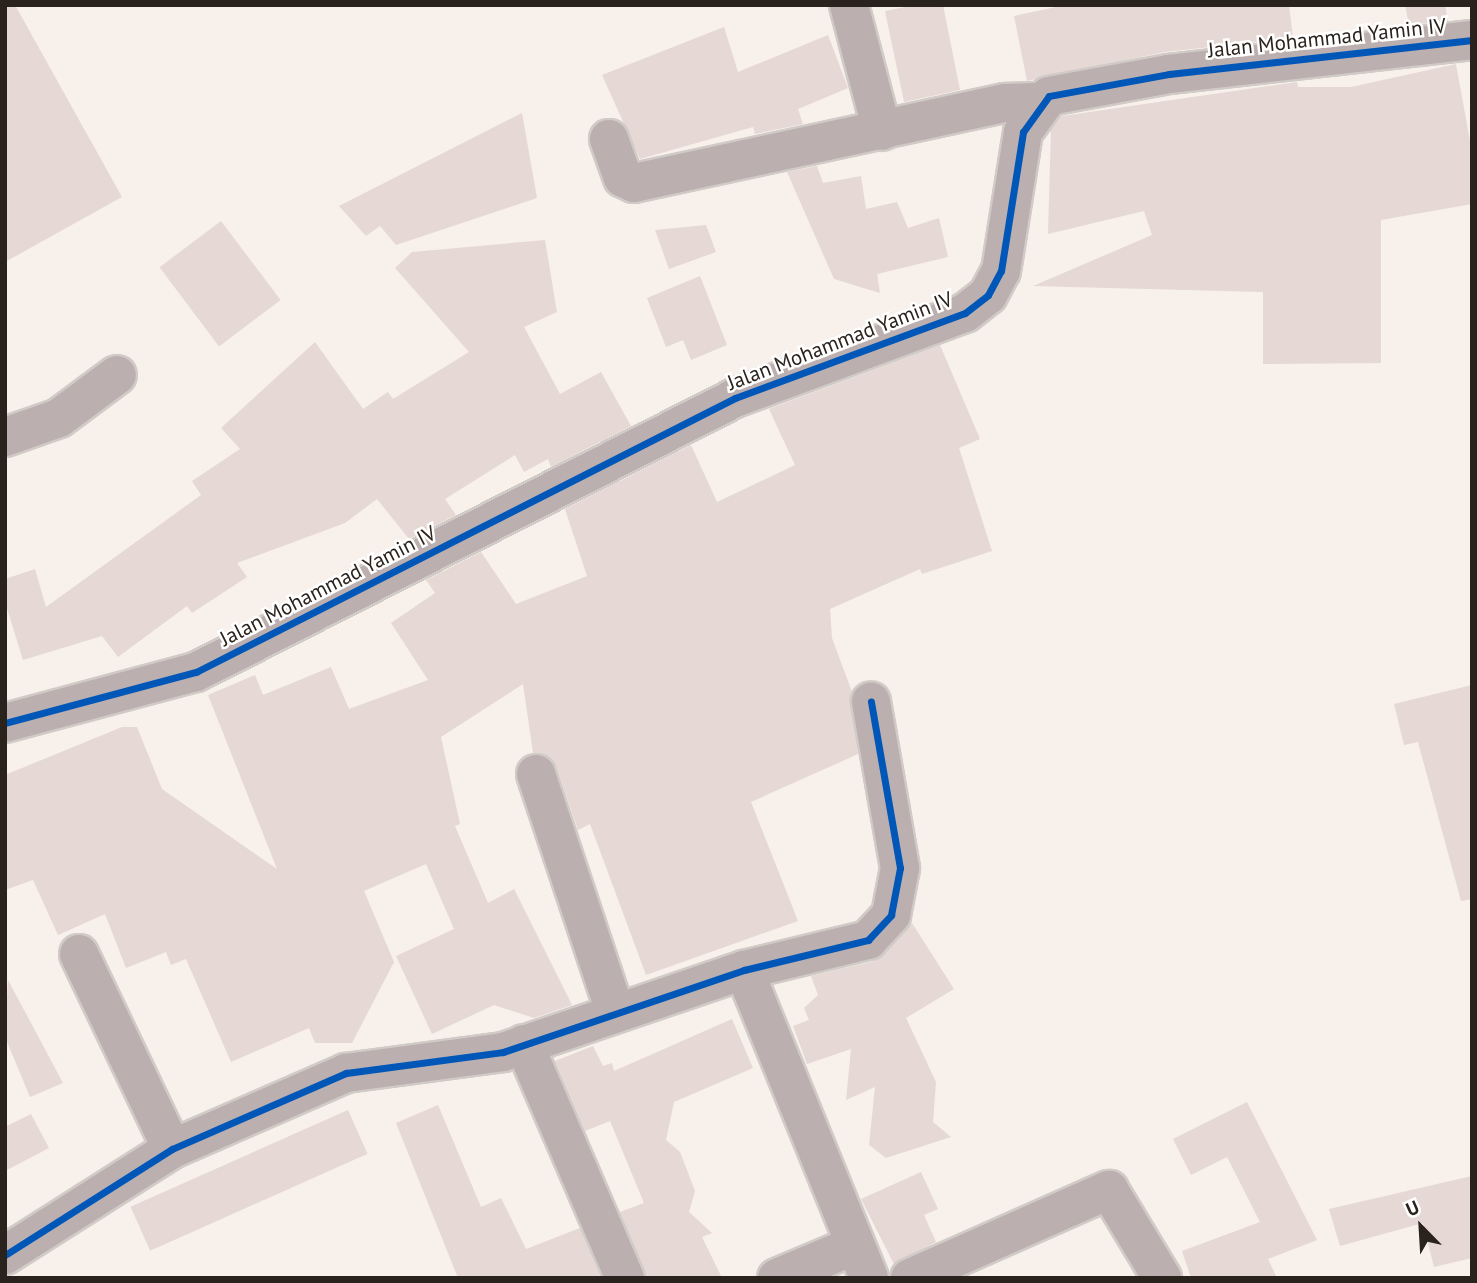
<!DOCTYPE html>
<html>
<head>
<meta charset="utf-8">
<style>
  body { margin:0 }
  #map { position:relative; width:1477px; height:1283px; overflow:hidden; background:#f7f0eb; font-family:"PT Sans",sans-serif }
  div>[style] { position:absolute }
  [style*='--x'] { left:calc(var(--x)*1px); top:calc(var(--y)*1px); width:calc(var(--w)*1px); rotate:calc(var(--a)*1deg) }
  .building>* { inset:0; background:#e6d8d4; transform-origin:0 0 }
  .roads { filter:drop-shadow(2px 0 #d1cbc7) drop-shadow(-2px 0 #d1cbc7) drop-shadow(0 2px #d1cbc7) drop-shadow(0 -2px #d1cbc7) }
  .minor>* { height:38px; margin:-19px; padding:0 19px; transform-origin:19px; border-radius:19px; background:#bcafaf }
  .cycleway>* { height:7px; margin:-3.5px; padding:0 3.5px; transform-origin:3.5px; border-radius:3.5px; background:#0057b8 }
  span { translate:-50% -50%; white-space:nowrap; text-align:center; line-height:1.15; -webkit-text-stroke:5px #fff; paint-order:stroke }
  .street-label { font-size:21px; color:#2a221d }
  .frame { position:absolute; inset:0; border:7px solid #2a221d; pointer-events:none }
  .north { position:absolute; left:1386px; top:1192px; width:70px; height:70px; -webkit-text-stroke:5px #fff; paint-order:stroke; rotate:336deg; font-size:19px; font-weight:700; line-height:28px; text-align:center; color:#2a221d }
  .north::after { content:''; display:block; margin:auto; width:24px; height:32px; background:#2a221d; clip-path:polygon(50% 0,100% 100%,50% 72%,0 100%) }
</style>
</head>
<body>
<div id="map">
  <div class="building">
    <div style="clip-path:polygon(5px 5px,15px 5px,122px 197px,5px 262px)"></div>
    <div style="clip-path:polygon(915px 5px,943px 5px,960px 90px,904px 102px,885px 11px)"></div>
    <div style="clip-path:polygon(1065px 5px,1289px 5px,1293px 38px,1165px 52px,1027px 81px,1014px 16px)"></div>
    <div style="clip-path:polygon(1405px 5px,1445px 5px,1448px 21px,1409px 25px)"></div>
    <div style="clip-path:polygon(724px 27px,738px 72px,828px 35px,848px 88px,798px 109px,803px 124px,755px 134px,753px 127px,640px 159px,602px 75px)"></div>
    <div style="clip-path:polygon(1456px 64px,1472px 152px,1472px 204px,1381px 220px,1381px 363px,1263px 364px,1263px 292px,1033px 286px,1152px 235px,1144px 211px,1048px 234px,1051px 130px,1062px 116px,1297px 82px,1298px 87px,1351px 87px)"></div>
    <div style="clip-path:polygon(522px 113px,537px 198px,396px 245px,380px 226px,366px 236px,339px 206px)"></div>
    <div style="clip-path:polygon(817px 166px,823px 183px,861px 176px,866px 209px,897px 202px,908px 228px,939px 218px,948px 257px,877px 274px,880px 293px,834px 279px,787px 172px)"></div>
    <div style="left:221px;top:221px;width:99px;height:77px;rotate:53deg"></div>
    <div style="clip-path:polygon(706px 225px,716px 252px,669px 269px,655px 230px)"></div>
    <div style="clip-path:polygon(545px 240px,557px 312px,524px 327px,560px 394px,601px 372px,631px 426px,551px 467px,548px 459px,524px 472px,515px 455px,445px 499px,456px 515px,409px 539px,377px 499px,345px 523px,237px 563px,247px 577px,192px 613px,187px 606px,118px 657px,102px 636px,23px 660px,5px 602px,5px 579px,35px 569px,46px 607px,201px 495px,192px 481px,240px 449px,221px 428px,315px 342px,363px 409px,388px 392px,393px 399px,469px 352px,395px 268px,412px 252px)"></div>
    <div style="clip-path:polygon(700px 276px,727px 345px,691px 360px,683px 340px,666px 347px,647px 298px)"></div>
    <div style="clip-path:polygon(940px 345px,980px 439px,959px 448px,992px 551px,922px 574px,920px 569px,830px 609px,832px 638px,852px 692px,858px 754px,751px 802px,798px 921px,646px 975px,590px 824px,578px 830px,556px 766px,533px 753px,523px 684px,441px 737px,460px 824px,455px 826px,488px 903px,514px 889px,572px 1005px,534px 1018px,494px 1005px,432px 1034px,396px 956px,454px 929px,426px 864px,364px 891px,394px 962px,352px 1043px,315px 1043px,309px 1028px,231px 1062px,186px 959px,171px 965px,166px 952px,126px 968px,105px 914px,58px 935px,33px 880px,5px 890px,5px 775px,122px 727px,137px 727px,162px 789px,277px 869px,208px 695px,255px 675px,263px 695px,331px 667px,349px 709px,428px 680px,391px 623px,435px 593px,426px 580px,481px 552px,516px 604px,587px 576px,565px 509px,691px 445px,717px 502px,795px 465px,769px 409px)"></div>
    <div style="clip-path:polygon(1472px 685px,1472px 899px,1461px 901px,1418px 742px,1404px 745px,1394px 704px)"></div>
    <div style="clip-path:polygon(912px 923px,954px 989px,906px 1018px,936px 1082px,933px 1122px,951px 1137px,886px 1158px,869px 1145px,875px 1087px,846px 1100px,851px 1049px,807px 1064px,793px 1026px,809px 1020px,804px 1008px,818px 995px,811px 976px,874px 961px)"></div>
    <div style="clip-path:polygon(8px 980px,63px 1083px,30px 1097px,5px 1037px)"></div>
    <div style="clip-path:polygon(732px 1019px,753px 1068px,674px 1102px,666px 1140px,680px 1152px,695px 1191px,689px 1212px,712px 1233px,702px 1237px,722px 1278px,646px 1278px,620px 1212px,644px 1203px,610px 1121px,585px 1131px,555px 1061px,593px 1046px,603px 1066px,612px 1063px,614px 1071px)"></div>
    <div style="clip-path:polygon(1247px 1102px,1317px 1240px,1268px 1259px,1277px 1278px,1191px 1278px,1182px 1251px,1260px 1222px,1227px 1157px,1191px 1175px,1173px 1139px)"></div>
    <div style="clip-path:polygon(438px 1105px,481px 1207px,501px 1198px,526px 1249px,580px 1228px,601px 1278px,458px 1278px,396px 1123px)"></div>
    <div style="left:348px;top:1110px;width:48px;height:238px;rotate:66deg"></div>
    <div style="clip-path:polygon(31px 1114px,49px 1148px,5px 1171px,5px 1127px)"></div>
    <div style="clip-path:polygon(921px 1172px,938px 1209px,924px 1215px,936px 1242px,894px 1264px,861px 1199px)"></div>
    <div style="clip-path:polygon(1472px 1176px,1472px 1258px,1434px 1267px,1423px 1223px,1340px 1246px,1329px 1209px)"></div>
  </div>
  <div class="roads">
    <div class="minor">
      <div style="--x:849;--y:5;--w:130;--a:75.3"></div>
      <div style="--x:609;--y:139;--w:41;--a:70.3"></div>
      <div style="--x:623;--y:178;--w:12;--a:24"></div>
      <div style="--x:634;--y:183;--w:380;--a:-12.2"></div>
      <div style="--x:1005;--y:103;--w:38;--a:-2"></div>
      <div style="--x:5;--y:437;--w:57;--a:-19.4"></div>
      <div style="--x:59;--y:418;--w:72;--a:-36.6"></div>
      <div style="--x:5;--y:723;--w:198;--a:-15"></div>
      <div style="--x:196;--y:672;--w:605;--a:-26.95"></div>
      <div style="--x:735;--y:398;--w:245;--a:-20.3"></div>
      <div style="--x:965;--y:313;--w:29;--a:-38"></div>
      <div style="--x:988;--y:295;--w:27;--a:-62"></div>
      <div style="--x:1001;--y:271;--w:141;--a:-81"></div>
      <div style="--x:1023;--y:132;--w:44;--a:-54.2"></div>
      <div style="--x:1049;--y:96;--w:122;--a:-10.4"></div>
      <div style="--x:1169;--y:74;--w:305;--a:-6.4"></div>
      <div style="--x:536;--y:774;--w:250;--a:71.6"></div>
      <div style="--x:79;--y:954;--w:216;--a:64.5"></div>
      <div style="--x:744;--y:970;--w:332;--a:67.9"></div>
      <div style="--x:524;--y:1044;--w:255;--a:66.7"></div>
      <div style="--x:5;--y:1255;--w:198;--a:-32.4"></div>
      <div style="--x:172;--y:1149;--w:190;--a:-23.6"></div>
      <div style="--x:346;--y:1073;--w:158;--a:-7.6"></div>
      <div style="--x:503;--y:1052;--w:255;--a:-18.8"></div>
      <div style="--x:744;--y:970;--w:128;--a:-13.6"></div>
      <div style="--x:868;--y:940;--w:34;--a:-47"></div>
      <div style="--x:891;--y:915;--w:48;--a:-79.2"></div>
      <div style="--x:900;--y:868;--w:169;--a:-99.9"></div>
      <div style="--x:777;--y:1278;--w:85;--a:-22.9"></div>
      <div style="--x:910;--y:1278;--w:218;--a:-23.9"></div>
      <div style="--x:1109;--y:1190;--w:103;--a:58.9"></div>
    </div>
  </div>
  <div class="cycleway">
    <div style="--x:5;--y:723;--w:198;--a:-15"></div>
    <div style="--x:196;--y:672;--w:605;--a:-26.95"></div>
    <div style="--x:735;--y:398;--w:245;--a:-20.3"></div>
    <div style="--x:965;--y:313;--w:29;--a:-38"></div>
    <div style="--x:988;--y:295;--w:27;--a:-62"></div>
    <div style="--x:1001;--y:271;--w:141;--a:-81"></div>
    <div style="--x:1023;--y:132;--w:44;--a:-54.2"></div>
    <div style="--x:1049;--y:96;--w:122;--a:-10.4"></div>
    <div style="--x:1169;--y:74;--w:305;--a:-6.4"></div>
    <div style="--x:5;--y:1255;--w:198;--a:-32.4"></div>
    <div style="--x:172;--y:1149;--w:190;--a:-23.6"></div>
    <div style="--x:346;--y:1073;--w:158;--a:-7.6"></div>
    <div style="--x:503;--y:1052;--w:255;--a:-18.8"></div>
    <div style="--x:744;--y:970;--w:128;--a:-13.6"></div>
    <div style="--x:868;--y:940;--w:34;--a:-47"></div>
    <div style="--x:891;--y:915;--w:48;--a:-79.2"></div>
    <div style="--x:900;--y:868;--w:169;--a:-99.9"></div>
  </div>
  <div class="street-label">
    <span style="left:1327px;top:38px;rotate:-6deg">Jalan Mohammad Yamin IV</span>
    <span style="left:840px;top:341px;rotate:-21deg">Jalan Mohammad Yamin IV</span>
    <span style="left:328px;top:586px;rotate:-27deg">Jalan Mohammad Yamin IV</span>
  </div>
  <div class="frame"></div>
  <div class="north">U</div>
</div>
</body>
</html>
